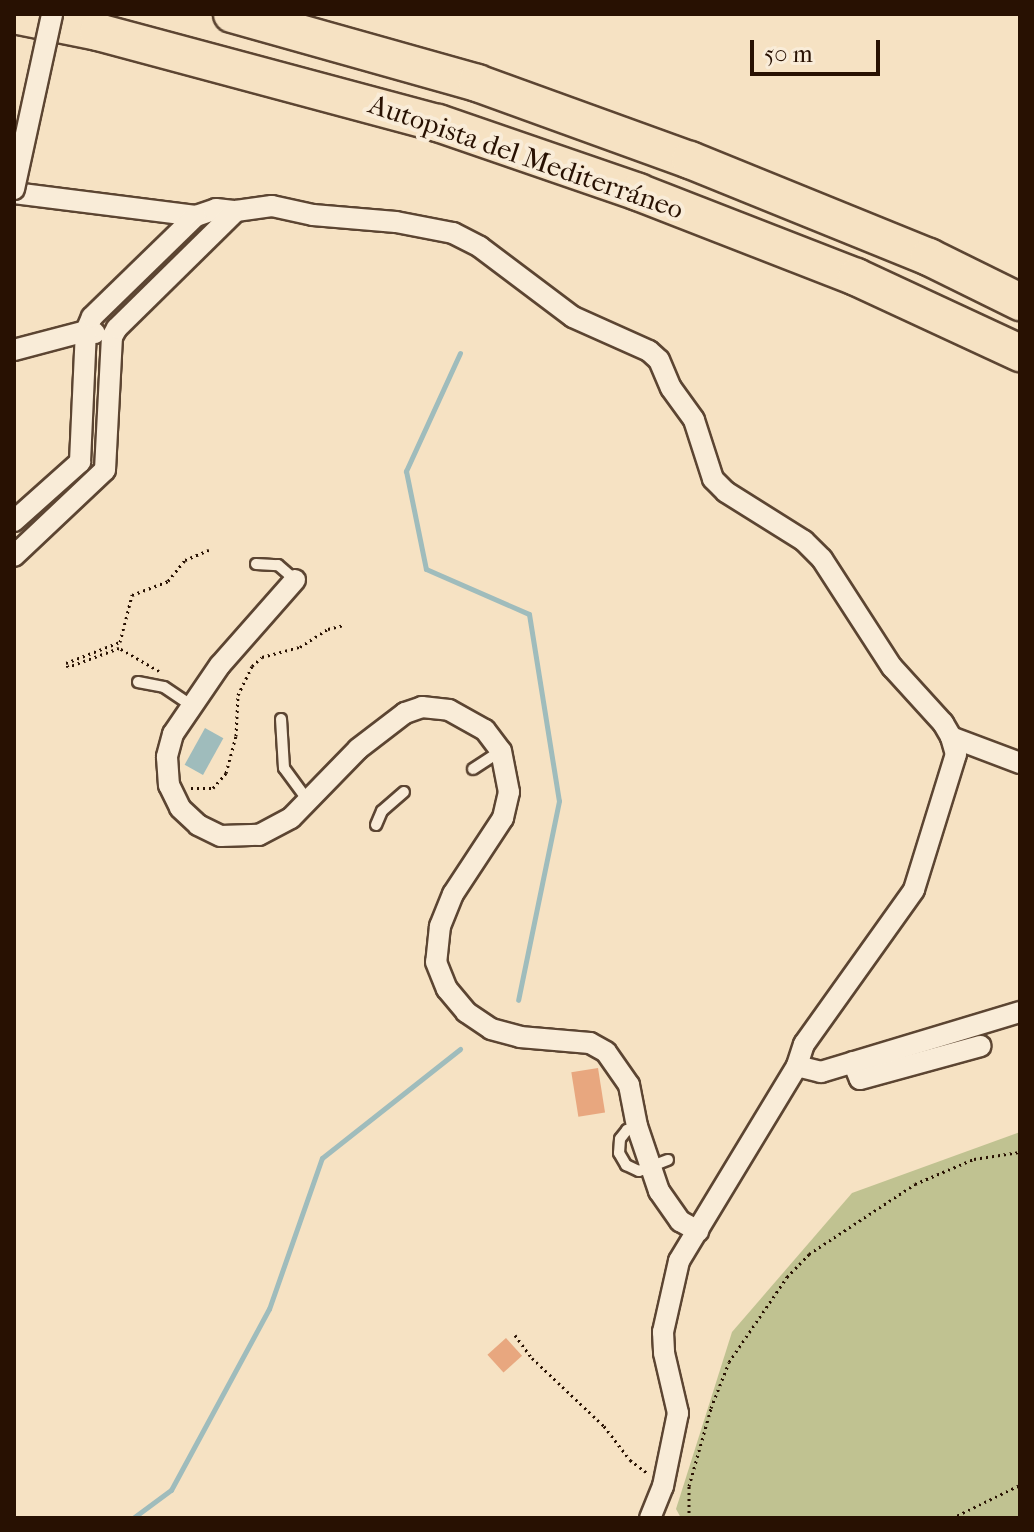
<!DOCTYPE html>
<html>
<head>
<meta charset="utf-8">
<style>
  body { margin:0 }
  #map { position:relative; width:1034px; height:1532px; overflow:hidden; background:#f6e2c3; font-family:"IM FELL French Canon",serif }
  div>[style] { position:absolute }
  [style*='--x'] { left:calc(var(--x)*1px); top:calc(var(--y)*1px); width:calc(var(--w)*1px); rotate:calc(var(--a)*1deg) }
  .green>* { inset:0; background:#c0c291 }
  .water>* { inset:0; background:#9fbcbc; transform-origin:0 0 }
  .stream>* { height:5px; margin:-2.5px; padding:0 2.5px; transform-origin:2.5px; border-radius:2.5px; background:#9fbcbc }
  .building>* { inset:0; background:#e8a77f; transform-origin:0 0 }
  .path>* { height:3px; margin-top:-1.5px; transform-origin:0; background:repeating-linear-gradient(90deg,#281102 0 2px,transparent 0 6px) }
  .roads { filter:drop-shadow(2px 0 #5c4532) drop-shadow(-2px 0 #5c4532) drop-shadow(0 2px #5c4532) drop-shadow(0 -2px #5c4532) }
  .lane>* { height:10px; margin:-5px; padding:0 5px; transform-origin:5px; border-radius:5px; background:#f9ecd8 }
  .street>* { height:20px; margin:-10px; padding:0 10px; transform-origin:10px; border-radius:10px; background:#f9ecd8 }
  .highway>* { height:36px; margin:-18px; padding:0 18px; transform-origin:18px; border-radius:18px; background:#f6e2c3 }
  .bridges { filter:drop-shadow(2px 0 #5c4532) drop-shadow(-2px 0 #5c4532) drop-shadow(0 2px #5c4532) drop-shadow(0 -2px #5c4532) }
  .street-bridge>* { height:20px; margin:-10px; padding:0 10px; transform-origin:10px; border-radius:10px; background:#f9ecd8 }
  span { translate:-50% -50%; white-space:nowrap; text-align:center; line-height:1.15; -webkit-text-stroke:8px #f9ecd8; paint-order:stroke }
  .street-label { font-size:28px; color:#281102 }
  .frame { position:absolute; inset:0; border:16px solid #281102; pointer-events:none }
  .scale { position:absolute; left:750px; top:40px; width:130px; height:36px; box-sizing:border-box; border:4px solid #281102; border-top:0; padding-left:10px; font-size:24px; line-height:28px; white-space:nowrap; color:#281102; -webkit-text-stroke:6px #f9ecd8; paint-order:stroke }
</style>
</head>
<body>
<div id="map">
  <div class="green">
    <div style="clip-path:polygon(1020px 1132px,1020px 1518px,681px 1518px,676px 1509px,732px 1332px,852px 1193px)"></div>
  </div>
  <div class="water">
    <div style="left:205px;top:728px;width:21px;height:42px;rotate:29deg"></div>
  </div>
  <div class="stream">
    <div style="--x:460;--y:353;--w:130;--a:114.6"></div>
    <div style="--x:406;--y:471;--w:100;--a:78.5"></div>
    <div style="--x:426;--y:569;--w:112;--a:23.6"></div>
    <div style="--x:529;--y:614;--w:189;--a:80.9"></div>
    <div style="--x:559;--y:801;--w:203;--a:101.6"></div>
    <div style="--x:133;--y:1518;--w:47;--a:-36.4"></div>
    <div style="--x:171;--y:1490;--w:206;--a:-61.6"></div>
    <div style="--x:269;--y:1309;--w:160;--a:-70.7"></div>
    <div style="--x:322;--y:1158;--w:176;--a:-38.3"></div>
  </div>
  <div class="building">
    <div style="left:598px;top:1068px;width:45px;height:27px;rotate:81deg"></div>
    <div style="left:506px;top:1338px;width:24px;height:25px;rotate:48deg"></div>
  </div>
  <div class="path">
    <div style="--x:159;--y:671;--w:46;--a:-150.1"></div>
    <div style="--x:119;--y:648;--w:54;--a:159.6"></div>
    <div style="--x:68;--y:667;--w:4;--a:-117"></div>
    <div style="--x:66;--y:663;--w:58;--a:-21.3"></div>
    <div style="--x:120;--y:642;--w:49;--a:-75.7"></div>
    <div style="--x:132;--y:595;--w:39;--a:-21"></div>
    <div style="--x:168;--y:581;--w:27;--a:-51"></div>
    <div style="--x:185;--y:560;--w:26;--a:-23"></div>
    <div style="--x:191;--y:788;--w:22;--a:0"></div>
    <div style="--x:213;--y:788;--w:20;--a:-49"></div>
    <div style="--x:226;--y:773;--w:38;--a:-75"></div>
    <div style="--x:236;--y:736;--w:41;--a:-87.2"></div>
    <div style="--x:238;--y:695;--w:32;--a:-64"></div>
    <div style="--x:252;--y:666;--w:13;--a:-42"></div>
    <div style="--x:262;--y:657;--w:39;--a:-15"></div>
    <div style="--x:300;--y:647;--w:33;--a:-33"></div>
    <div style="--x:328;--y:629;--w:16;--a:-14"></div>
    <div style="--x:515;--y:1335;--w:29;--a:54"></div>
    <div style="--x:532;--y:1358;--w:99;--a:43.4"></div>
    <div style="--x:604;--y:1426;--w:43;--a:52.6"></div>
    <div style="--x:630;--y:1460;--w:21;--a:37"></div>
    <div style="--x:689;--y:1518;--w:32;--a:-90"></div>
    <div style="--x:689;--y:1486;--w:81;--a:-74.2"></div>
    <div style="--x:711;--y:1408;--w:49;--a:-68.6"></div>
    <div style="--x:729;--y:1362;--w:103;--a:-55.7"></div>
    <div style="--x:787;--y:1277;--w:32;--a:-46"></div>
    <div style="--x:809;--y:1254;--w:127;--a:-33.4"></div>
    <div style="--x:915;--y:1184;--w:64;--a:-23"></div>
    <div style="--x:974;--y:1159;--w:47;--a:-8.7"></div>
    <div style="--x:952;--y:1518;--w:76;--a:-25.9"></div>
  </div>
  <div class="roads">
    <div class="lane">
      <div style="--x:256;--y:564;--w:22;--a:3"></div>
      <div style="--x:278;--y:565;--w:23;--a:41"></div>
      <div style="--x:138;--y:682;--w:26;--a:11"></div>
      <div style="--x:164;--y:687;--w:34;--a:34"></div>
      <div style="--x:281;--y:719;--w:49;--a:86.5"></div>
      <div style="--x:284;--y:768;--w:42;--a:53.7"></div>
      <div style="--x:473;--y:769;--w:33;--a:-33"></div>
      <div style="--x:376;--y:825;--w:15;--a:-67"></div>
      <div style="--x:382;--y:811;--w:29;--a:-41"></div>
      <div style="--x:637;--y:1126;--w:11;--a:158"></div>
      <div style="--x:627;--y:1130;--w:11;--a:128"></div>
      <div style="--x:620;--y:1139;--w:14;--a:94"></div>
      <div style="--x:619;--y:1153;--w:14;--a:60"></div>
      <div style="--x:626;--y:1165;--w:14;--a:25"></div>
      <div style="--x:639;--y:1171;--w:31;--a:-21"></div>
    </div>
    <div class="street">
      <div style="--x:14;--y:193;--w:183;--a:7.2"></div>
      <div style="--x:196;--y:216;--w:21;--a:-19"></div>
      <div style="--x:216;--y:209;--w:20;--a:6"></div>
      <div style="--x:236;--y:211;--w:36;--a:-8"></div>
      <div style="--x:272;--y:206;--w:42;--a:12.4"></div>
      <div style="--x:313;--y:215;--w:83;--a:4.8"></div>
      <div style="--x:396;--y:222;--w:58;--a:10.9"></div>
      <div style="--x:453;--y:233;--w:30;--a:27"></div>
      <div style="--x:480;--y:247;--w:116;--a:37"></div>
      <div style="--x:573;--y:317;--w:83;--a:24.1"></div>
      <div style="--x:649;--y:351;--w:13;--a:42"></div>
      <div style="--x:659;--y:360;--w:30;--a:67"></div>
      <div style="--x:671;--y:388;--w:39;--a:54"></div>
      <div style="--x:694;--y:420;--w:62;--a:72.1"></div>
      <div style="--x:713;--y:479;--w:18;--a:45"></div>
      <div style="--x:726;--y:492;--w:92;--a:32.1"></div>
      <div style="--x:804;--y:541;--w:25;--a:45"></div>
      <div style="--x:822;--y:559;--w:129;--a:57.1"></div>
      <div style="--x:892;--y:667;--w:76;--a:47.7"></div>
      <div style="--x:943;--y:723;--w:16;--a:60"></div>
      <div style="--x:951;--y:737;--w:18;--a:74"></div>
      <div style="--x:956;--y:754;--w:142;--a:107.2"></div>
      <div style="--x:914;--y:890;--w:189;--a:125.5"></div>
      <div style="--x:804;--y:1044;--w:23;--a:108"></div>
      <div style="--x:797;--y:1066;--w:228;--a:121.2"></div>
      <div style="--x:679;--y:1261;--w:73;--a:102.7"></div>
      <div style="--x:663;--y:1332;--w:21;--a:87"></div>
      <div style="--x:664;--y:1353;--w:62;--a:76.9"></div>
      <div style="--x:678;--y:1413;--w:75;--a:101.6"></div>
      <div style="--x:663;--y:1486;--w:35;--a:112"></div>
      <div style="--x:14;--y:350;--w:74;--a:-14.8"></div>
      <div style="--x:86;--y:331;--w:9;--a:13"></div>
      <div style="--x:14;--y:521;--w:89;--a:-41.8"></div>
      <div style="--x:80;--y:462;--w:131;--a:-87.4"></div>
      <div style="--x:86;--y:331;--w:15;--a:-67"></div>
      <div style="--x:92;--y:317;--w:145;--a:-44.2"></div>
      <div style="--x:14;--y:556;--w:125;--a:-43.4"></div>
      <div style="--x:105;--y:470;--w:133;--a:-87"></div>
      <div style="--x:112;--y:337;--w:10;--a:-61"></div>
      <div style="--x:117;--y:328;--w:167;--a:-44.5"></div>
      <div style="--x:295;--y:580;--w:113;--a:131.4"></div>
      <div style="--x:220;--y:665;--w:83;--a:124.3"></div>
      <div style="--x:173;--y:734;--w:24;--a:105"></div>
      <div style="--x:167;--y:757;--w:28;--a:86"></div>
      <div style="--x:169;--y:785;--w:25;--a:64"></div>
      <div style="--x:180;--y:808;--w:25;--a:43"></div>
      <div style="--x:198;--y:825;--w:25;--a:26"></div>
      <div style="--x:221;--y:836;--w:38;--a:-2"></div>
      <div style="--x:259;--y:835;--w:36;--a:-28"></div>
      <div style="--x:291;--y:818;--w:96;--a:-45.8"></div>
      <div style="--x:358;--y:749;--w:59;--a:-37.5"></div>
      <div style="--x:405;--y:713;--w:18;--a:-19"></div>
      <div style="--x:422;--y:707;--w:27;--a:6"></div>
      <div style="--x:449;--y:710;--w:41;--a:29.1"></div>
      <div style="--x:485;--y:730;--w:26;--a:53"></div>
      <div style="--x:501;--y:751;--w:42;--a:79"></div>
      <div style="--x:509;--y:792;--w:27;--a:103"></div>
      <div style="--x:503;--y:818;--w:91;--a:123.3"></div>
      <div style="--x:453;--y:894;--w:35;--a:112"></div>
      <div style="--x:440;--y:926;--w:36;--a:96"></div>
      <div style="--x:436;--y:962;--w:29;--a:68"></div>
      <div style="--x:447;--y:989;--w:30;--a:50"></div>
      <div style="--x:466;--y:1012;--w:30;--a:34"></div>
      <div style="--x:491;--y:1029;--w:30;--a:15"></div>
      <div style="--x:520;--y:1037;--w:70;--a:4.9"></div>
      <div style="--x:590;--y:1043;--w:18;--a:29"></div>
      <div style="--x:606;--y:1052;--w:40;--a:55.1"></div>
      <div style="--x:629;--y:1085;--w:42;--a:79"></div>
      <div style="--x:637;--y:1126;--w:69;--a:71.3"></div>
      <div style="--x:659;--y:1191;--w:37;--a:55"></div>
      <div style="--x:680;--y:1221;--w:21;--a:29"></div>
      <div style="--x:951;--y:737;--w:74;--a:20.6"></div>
      <div style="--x:853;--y:1062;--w:18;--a:68"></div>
      <div style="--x:860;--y:1079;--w:125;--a:-15.3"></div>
      <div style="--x:797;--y:1066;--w:25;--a:14"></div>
      <div style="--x:821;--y:1072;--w:208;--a:-16.8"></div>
    </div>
    <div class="highway">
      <div style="--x:232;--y:14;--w:255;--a:15.7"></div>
      <div style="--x:477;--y:83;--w:226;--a:19.9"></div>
      <div style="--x:690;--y:160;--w:258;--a:22.1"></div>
      <div style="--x:929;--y:257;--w:102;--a:26.3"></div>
      <div style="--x:14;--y:15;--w:86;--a:11.4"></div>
      <div style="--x:98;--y:32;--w:352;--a:15"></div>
      <div style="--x:438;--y:123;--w:212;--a:19"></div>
      <div style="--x:638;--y:192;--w:234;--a:21.3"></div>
      <div style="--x:856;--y:277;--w:181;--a:24.9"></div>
    </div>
  </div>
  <div class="bridges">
    <div class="street-bridge">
      <div style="--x:14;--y:189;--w:179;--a:-77.7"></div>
    </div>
  </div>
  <div class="street-label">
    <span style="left:526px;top:157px;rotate:19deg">Autopista del Mediterráneo</span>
  </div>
  <div class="frame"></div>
  <div class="scale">50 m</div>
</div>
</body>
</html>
